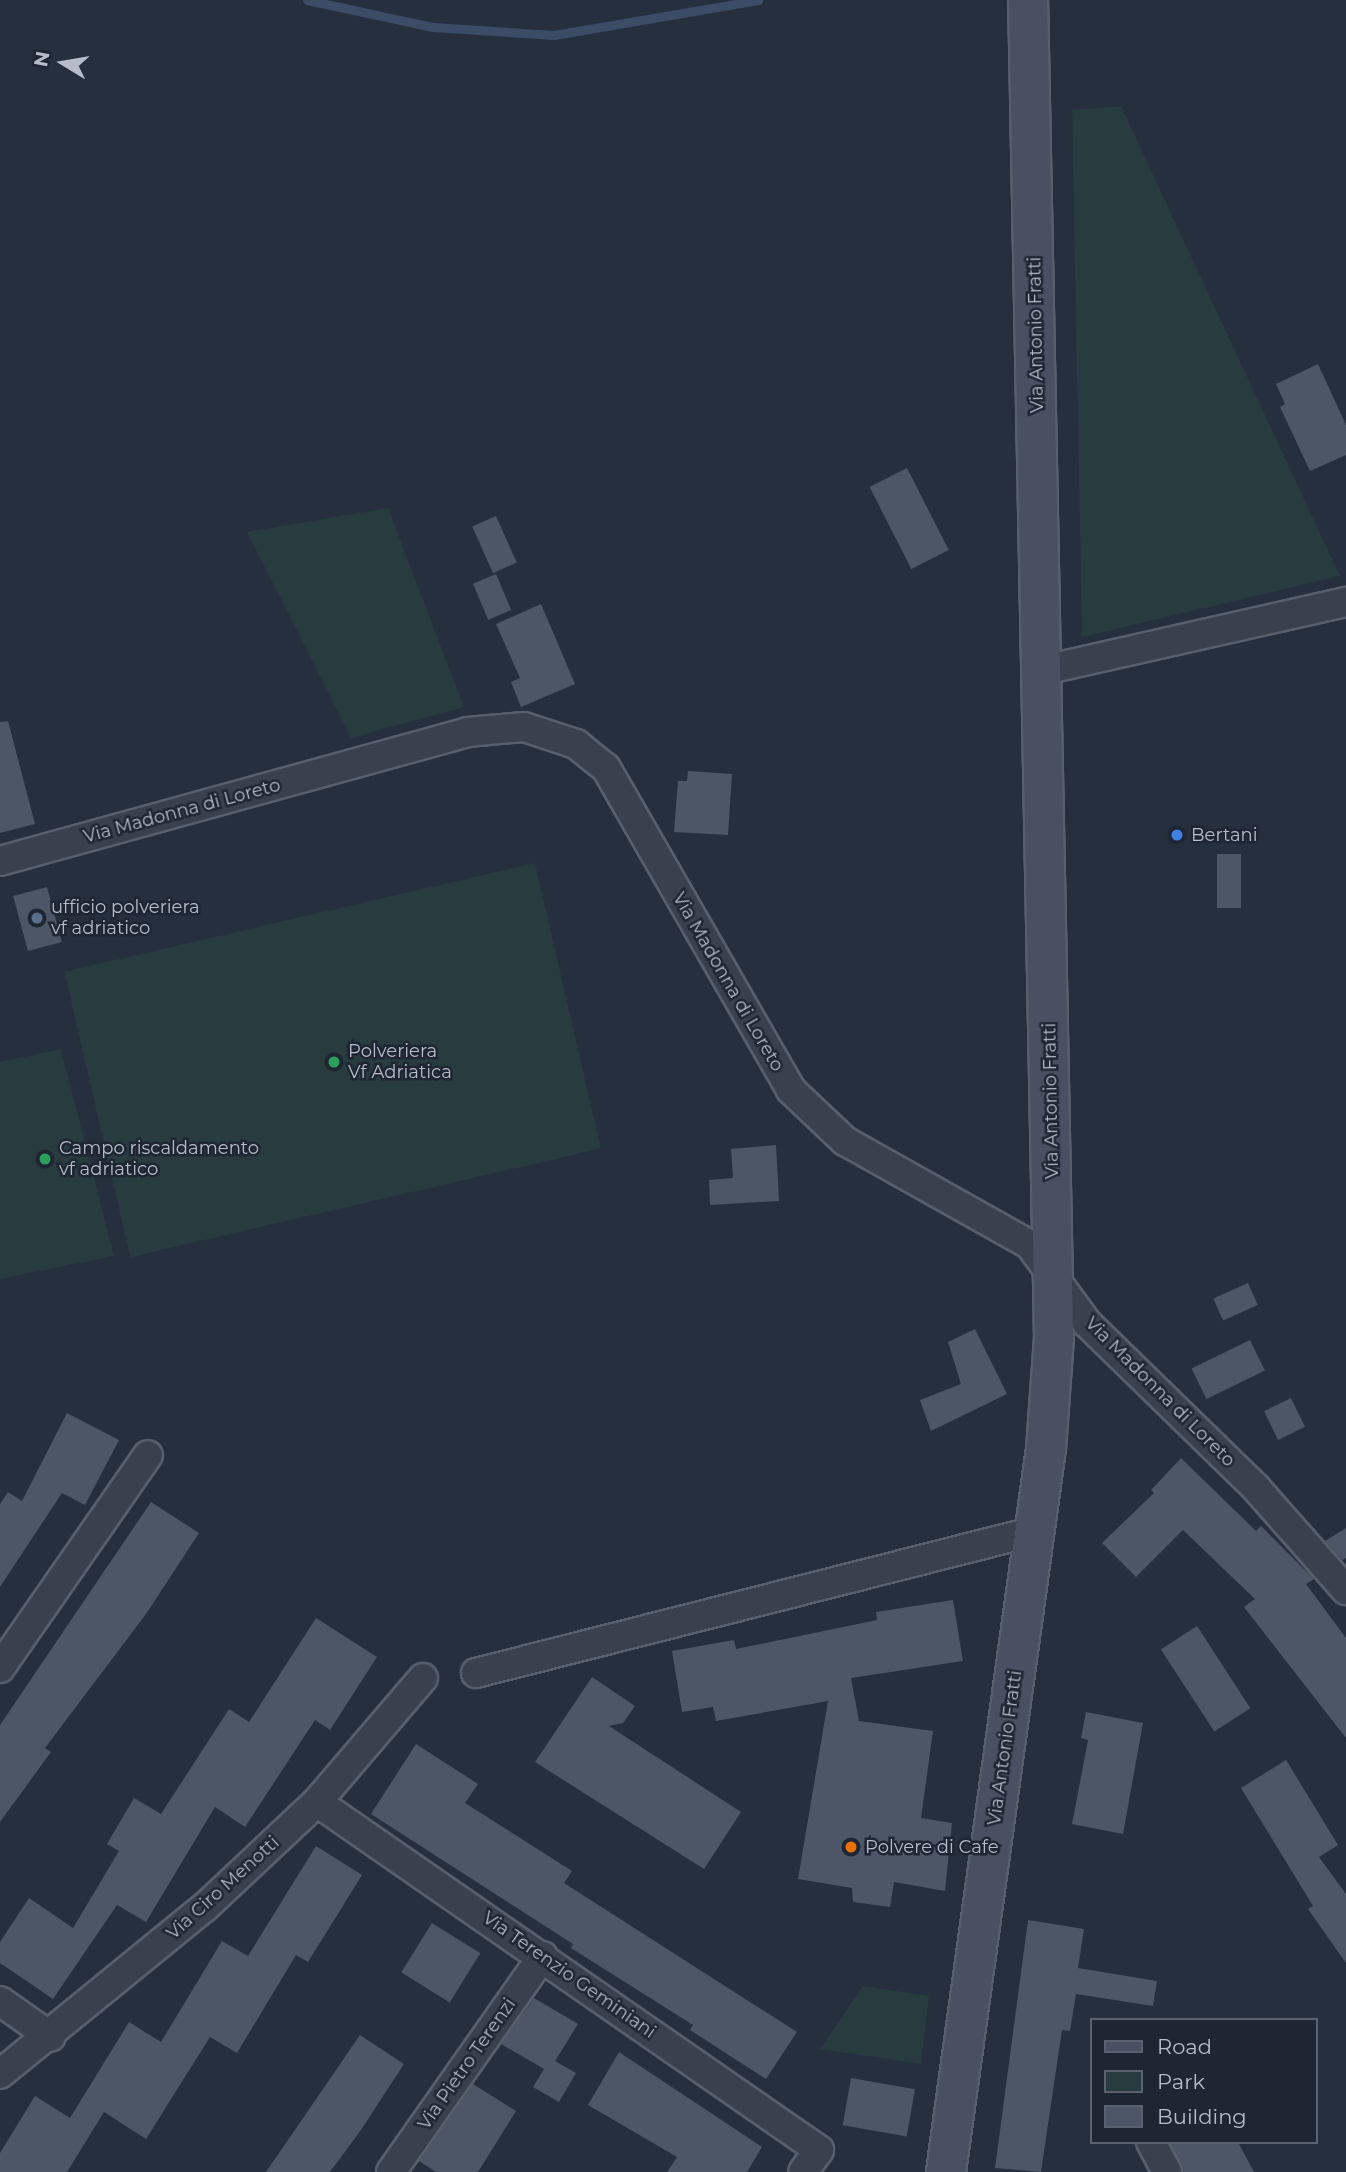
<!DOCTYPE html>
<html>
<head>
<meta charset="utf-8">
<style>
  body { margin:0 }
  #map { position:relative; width:1346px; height:2172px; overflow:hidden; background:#262f3e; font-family:Montserrat,sans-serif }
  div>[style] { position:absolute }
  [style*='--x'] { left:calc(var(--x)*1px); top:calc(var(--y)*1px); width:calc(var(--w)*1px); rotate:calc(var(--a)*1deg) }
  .green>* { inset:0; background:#283b3f; transform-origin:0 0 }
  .stream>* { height:9px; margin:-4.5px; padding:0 4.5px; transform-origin:4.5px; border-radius:4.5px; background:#3c4c66 }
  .building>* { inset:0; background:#4c5666; transform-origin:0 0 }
  .roads { filter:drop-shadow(2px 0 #585f6c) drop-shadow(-2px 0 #585f6c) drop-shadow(0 2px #585f6c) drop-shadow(0 -2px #585f6c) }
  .street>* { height:28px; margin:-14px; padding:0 14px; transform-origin:14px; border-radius:14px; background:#3a414e }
  .secondary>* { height:38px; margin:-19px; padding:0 19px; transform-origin:19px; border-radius:19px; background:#485061 }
  .dots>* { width:19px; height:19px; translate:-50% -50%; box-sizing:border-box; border:4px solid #1f2633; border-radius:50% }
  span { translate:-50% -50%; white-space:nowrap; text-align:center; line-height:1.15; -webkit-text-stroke:5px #1f2633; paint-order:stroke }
  .street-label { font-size:18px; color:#b6bcc9 }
  .poi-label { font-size:18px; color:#b6bcc9 }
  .left { translate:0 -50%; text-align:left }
  .legend { position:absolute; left:1090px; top:2018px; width:228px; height:126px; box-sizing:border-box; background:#1f2633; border:2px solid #5b626f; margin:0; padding:9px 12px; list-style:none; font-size:21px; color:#b6bcc9 }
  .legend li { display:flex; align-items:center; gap:14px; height:35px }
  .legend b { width:35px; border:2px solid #5b626f }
  .north { position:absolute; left:28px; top:28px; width:70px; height:70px; -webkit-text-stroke:5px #1f2633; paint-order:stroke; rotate:281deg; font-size:19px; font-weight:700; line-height:28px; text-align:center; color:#b6bcc9 }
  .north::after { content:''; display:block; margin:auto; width:24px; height:32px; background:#b6bcc9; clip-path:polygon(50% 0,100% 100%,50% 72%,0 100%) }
</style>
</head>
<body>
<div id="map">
  <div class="green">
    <div style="clip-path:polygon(1121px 106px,1340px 576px,1082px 637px,1072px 110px)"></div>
    <div style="clip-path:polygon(388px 508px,464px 707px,351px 738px,247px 532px)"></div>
    <div style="left:535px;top:863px;width:293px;height:483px;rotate:77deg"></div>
    <div style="clip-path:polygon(61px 1049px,114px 1256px,0 1279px,0 1062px)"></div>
    <div style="clip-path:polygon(863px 1986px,929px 1996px,921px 2064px,820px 2049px)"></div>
  </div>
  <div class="stream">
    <div style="--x:307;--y:0;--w:129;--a:12.1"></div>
    <div style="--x:433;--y:27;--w:121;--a:3.8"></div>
    <div style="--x:554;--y:35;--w:207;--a:-9.7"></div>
  </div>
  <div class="building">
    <div style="clip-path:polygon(1318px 364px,1346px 425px,1346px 455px,1310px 471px,1280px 407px,1285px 404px,1276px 384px)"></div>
    <div style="left:907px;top:468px;width:92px;height:42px;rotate:63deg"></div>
    <div style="left:496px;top:516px;width:51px;height:26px;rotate:66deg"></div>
    <div style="left:496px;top:574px;width:39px;height:25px;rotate:67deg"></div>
    <div style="clip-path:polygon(541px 604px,575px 684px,521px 707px,511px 682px,520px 678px,496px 624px)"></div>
    <div style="clip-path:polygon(8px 721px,35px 824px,0 833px,0 722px)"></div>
    <div style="clip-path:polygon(688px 771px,732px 774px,728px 835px,674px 832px,678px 781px,687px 781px)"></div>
    <div style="left:1217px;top:854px;width:24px;height:54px"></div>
    <div style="left:47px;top:887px;width:57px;height:35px;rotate:75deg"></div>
    <div style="clip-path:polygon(776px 1145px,779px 1201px,710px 1205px,709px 1180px,733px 1178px,731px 1149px)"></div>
    <div style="left:1248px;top:1283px;width:24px;height:38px;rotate:66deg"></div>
    <div style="clip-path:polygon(975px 1329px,1007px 1394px,931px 1431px,920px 1400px,961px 1384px,948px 1342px)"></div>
    <div style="left:1250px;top:1340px;width:34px;height:65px;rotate:64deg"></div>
    <div style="left:1291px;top:1398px;width:32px;height:30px;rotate:64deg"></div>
    <div style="clip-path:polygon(67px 1413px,119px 1440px,85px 1505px,62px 1493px,0 1587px,0 1504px,8px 1492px,22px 1501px)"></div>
    <div style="clip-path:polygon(1181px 1458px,1256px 1531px,1261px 1526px,1314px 1579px,1306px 1584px,1346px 1638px,1346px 1738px,1244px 1607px,1255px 1599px,1183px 1530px,1136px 1577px,1102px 1543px,1154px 1493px,1151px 1490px)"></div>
    <div style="clip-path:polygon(151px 1502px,199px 1533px,146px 1614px,45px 1748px,51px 1752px,0 1822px,0 1725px)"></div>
    <div style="clip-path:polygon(1346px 1528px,1346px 1558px,1342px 1560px,1325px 1541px)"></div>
    <div style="clip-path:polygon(953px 1600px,963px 1661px,851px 1678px,859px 1721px,933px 1731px,921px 1818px,952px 1823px,945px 1891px,894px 1882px,890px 1907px,853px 1902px,852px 1888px,798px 1879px,828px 1701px,716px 1721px,713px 1707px,682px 1712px,672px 1651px,734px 1640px,736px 1649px,877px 1620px,876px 1612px)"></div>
    <div style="clip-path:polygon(316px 1618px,377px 1657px,330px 1730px,315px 1720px,245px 1827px,215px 1807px,146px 1922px,117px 1905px,53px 1999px,0 1963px,0 1942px,29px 1898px,73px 1928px,119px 1851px,107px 1844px,134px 1798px,161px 1814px,229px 1709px,249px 1722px)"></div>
    <div style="left:1197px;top:1626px;width:98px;height:43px;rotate:57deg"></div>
    <div style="clip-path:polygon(592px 1677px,635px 1706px,623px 1723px,609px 1726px,741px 1812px,704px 1869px,535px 1762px)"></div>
    <div style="clip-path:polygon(1086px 1712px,1143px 1723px,1123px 1834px,1072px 1824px,1088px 1740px,1081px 1738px)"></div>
    <div style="clip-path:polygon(416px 1744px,478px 1784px,465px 1803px,572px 1871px,564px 1883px,797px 2032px,766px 2079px,690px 2030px,693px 2025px,571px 1948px,573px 1944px,371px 1814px)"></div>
    <div style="clip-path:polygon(1286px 1760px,1338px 1845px,1319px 1857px,1346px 1894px,1346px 1963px,1308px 1909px,1313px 1906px,1241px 1788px)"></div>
    <div style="clip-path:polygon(316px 1846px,362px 1875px,308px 1962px,296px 1955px,237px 2053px,210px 2037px,146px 2139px,104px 2112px,67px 2172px,0 2172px,0 2153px,35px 2096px,70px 2118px,129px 2022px,161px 2042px,222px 1941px,248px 1956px)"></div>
    <div style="clip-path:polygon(1028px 1920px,1084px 1929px,1078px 1968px,1157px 1981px,1153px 2006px,1076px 1994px,1070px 2031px,1062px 2030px,1041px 2172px,995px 2168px)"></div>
    <div style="left:432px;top:1923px;width:57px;height:58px;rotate:32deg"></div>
    <div style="clip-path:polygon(534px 1998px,578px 2024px,555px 2061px,576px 2073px,559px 2102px,533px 2087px,544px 2069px,501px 2044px)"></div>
    <div style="clip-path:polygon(360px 2035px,404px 2064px,361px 2130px,330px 2172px,266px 2172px)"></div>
    <div style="clip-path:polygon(619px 2052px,762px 2147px,747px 2172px,667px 2172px,677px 2157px,588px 2105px)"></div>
    <div style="left:851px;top:2078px;width:65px;height:48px;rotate:10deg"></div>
    <div style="clip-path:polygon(473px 2084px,516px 2111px,478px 2172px,436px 2172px,419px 2161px)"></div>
    <div style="clip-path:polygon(1170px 2142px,1238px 2142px,1254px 2172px,1184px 2172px)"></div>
  </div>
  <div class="roads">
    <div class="street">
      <div style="--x:1044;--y:670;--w:310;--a:-12.7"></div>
      <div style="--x:0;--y:861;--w:484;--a:-15.4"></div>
      <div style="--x:467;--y:732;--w:57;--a:-5"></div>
      <div style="--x:524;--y:727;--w:55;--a:18.1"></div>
      <div style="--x:576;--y:744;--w:38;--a:39"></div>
      <div style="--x:606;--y:768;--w:371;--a:60.1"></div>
      <div style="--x:791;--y:1090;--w:74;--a:43.4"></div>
      <div style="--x:845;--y:1141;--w:212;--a:29.3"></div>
      <div style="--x:1030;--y:1245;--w:97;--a:53.8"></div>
      <div style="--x:1087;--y:1323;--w:236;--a:44.3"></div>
      <div style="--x:1256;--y:1488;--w:136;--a:48.6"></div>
      <div style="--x:0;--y:1668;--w:259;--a:-55.2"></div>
      <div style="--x:476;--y:1673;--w:577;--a:-14.25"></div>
      <div style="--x:317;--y:1802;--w:611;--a:34.73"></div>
      <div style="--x:819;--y:2150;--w:27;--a:126"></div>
      <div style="--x:0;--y:2001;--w:62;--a:35.2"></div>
      <div style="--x:0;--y:2074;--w:264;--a:-39.2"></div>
      <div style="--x:205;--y:1907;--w:154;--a:-43.2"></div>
      <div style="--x:317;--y:1802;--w:163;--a:-49.5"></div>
      <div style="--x:1151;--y:2142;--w:34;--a:62"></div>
      <div style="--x:391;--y:2172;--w:264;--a:-54.9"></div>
    </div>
    <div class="secondary">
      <div style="--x:946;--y:2172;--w:730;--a:-82.13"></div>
      <div style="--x:1046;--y:1449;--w:111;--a:-85.9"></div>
      <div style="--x:1054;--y:1338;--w:1338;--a:-91.11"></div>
    </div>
  </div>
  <div class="dots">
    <div style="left:1177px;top:835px;background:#3f7fe0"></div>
    <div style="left:37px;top:918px;background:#5c6f8a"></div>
    <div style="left:334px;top:1062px;background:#2e9e5b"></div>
    <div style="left:45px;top:1159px;background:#2e9e5b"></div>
    <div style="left:851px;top:1847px;background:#e8710a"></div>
  </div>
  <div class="street-label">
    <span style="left:1036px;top:335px;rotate:-91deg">Via Antonio Fratti</span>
    <span style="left:182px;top:811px;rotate:-15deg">Via Madonna di Loreto</span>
    <span style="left:728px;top:982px;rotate:60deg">Via Madonna di Loreto</span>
    <span style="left:1051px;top:1101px;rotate:-91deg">Via Antonio Fratti</span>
    <span style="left:1160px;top:1392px;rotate:45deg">Via Madonna di Loreto</span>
    <span style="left:1005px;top:1748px;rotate:-82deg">Via Antonio Fratti</span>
    <span style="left:223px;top:1888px;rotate:-42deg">Via Ciro Menotti</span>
    <span style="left:569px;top:1975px;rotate:35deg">Via Terenzio Geminiani</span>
    <span style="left:467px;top:2064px;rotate:-55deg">Via Pietro Terenzi</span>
  </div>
  <div class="poi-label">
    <span class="left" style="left:1191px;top:835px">Bertani</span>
    <span class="left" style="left:51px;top:918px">ufficio polveriera<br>vf adriatico</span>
    <span class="left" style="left:348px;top:1062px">Polveriera<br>Vf Adriatica</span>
    <span class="left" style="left:59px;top:1159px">Campo riscaldamento<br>vf adriatico</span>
    <span class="left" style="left:865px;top:1847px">Polvere di Cafe</span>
  </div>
  <ul class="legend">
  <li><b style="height:9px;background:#485061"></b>Road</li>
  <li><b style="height:19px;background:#283b3f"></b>Park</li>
  <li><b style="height:19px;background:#4c5666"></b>Building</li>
  </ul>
  <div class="north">N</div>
</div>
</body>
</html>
